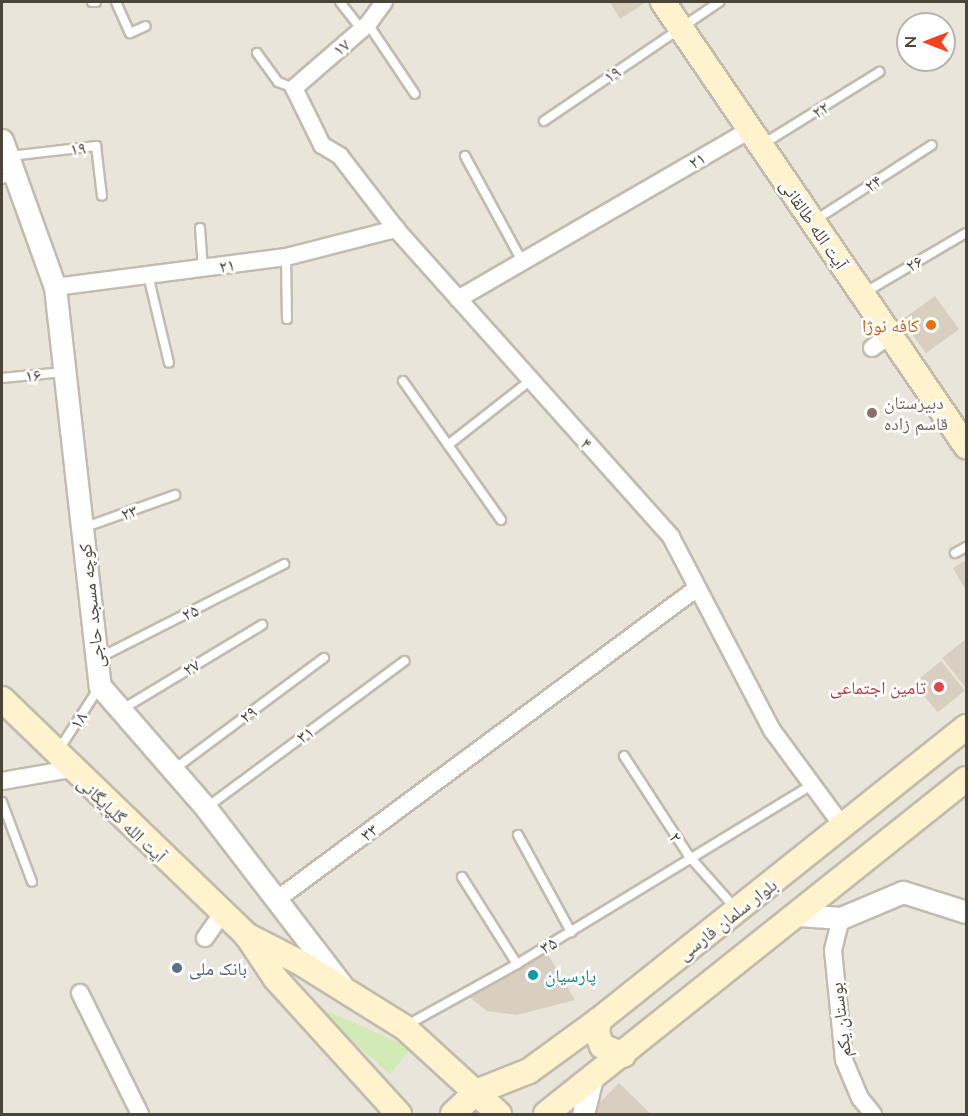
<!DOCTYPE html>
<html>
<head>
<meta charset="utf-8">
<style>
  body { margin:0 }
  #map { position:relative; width:968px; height:1116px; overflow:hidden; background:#f6f3ec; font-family:Lato,"Noto Naskh Arabic",sans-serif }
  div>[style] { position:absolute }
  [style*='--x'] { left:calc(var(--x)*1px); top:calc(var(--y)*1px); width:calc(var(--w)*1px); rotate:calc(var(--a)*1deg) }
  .residential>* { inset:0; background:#eae5da }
  .green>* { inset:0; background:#d2eab5 }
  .building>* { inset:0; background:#d8cfc1; transform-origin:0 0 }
  .roads { filter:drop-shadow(2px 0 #c2bbae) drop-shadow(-2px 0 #c2bbae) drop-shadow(0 2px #c2bbae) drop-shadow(0 -2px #c2bbae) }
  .service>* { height:8px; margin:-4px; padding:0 4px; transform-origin:4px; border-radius:4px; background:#fff }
  .minor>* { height:16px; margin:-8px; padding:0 8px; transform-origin:8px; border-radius:8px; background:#fff }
  .tertiary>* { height:21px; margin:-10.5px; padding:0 10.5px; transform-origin:10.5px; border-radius:10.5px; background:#fff }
  .secondary>* { height:24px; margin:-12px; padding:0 12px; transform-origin:12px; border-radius:12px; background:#fff3cd }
  .dots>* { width:16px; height:16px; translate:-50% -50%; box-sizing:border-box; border:3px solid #fff; border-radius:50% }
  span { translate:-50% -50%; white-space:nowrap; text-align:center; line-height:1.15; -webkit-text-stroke:5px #fff; paint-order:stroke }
  .street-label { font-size:18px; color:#4b4439 }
  .food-label { font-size:18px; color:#c56008 }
  .right { translate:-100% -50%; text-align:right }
  .education-label { font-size:18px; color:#785e54 }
  .left { translate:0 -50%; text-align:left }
  .health-label { font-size:18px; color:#be3a42 }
  .service-label { font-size:18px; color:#4e5e75 }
  .culture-label { font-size:18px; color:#0d838f }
  .frame { position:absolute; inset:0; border:3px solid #4b4439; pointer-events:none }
  .north { position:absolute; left:896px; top:12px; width:60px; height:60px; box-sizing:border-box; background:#fff; border:2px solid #b7b4b0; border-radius:50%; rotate:270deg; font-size:16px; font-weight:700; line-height:24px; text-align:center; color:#4b4439 }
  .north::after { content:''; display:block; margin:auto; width:21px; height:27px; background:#fc3f1d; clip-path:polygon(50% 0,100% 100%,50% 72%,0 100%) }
</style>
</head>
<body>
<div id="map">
  <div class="residential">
    <div style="clip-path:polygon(evenodd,2px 2px,966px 2px,966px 1114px,2px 1114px,2px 2px,908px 24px,944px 24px,944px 60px,908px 60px,908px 24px)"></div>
  </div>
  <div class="green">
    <div style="clip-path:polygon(309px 1003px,411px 1048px,390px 1074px)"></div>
  </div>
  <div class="building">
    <div style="clip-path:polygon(610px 2px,646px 2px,620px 19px)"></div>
    <div style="left:935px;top:296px;width:41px;height:41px;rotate:54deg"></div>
    <div style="clip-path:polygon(966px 560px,966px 591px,953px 568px)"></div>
    <div style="clip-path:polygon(966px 639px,966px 688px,942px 658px)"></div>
    <div style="left:941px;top:661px;width:38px;height:35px;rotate:51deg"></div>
    <div style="clip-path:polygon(547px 953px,575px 1000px,517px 1015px,487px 1011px,468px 996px)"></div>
    <div style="clip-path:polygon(619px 1083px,651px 1114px,588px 1114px)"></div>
  </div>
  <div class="roads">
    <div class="service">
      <div style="--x:92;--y:2;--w:4;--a:0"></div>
      <div style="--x:116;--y:2;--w:34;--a:66"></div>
      <div style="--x:130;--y:33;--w:17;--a:-24"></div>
      <div style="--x:340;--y:2;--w:34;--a:52"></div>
      <div style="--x:368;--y:24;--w:84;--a:56.1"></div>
      <div style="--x:257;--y:53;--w:36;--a:54"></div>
      <div style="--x:278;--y:82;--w:17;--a:21"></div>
      <div style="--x:544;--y:121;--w:212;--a:-34.2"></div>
      <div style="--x:763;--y:144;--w:137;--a:-31.8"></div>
      <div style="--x:10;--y:156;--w:87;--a:-6.6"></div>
      <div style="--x:96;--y:146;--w:50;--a:83.2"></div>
      <div style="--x:465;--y:156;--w:119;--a:61.5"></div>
      <div style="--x:2;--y:179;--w:15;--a:-16"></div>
      <div style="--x:814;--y:221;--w:140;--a:-32.8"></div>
      <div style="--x:200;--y:228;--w:41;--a:85.8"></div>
      <div style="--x:286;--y:257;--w:62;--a:89.1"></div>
      <div style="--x:148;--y:275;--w:90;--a:76.6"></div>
      <div style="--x:864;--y:293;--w:118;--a:-30.5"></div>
      <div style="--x:2;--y:378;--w:62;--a:-5.5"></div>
      <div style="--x:403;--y:381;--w:170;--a:54.8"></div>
      <div style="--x:448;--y:445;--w:105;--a:-38.1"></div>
      <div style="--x:83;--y:528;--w:98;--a:-19.7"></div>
      <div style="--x:955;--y:553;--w:13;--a:-29"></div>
      <div style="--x:97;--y:659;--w:210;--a:-26.9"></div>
      <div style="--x:121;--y:710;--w:165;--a:-31.1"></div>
      <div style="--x:58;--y:751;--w:77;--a:-57.1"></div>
      <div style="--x:624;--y:756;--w:119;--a:57"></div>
      <div style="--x:689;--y:856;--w:71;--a:48.4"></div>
      <div style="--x:173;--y:770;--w:188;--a:-36.6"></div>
      <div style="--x:2;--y:802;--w:85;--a:69.4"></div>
      <div style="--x:206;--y:808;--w:247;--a:-36.5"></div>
      <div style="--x:518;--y:835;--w:111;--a:61.3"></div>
      <div style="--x:462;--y:877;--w:103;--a:57.7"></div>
      <div style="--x:407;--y:1025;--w:126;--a:-29"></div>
      <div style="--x:517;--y:964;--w:344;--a:-31.3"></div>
    </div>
    <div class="minor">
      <div style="--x:384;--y:2;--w:27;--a:126"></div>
      <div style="--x:368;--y:24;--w:98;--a:139.1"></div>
      <div style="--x:294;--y:88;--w:64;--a:63.8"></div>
      <div style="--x:322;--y:145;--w:21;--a:31"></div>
      <div style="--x:340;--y:156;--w:92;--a:52.5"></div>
      <div style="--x:396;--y:229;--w:413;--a:48.2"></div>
      <div style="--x:671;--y:537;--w:218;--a:62.4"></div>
      <div style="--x:772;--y:730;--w:122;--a:53.7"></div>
      <div style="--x:55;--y:287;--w:233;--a:-7.4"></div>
      <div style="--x:286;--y:257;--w:114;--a:-14.3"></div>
      <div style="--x:458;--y:299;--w:337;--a:-30.1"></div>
      <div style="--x:872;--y:348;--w:22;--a:-36"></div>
      <div style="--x:2;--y:781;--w:69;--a:-10"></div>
      <div style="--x:275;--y:901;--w:525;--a:-36.56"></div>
      <div style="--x:841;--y:918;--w:33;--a:104"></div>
      <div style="--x:833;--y:950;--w:111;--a:84.3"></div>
      <div style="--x:844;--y:1060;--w:41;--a:67.2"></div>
      <div style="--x:860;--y:1098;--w:21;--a:51"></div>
      <div style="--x:205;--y:938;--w:29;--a:-55"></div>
      <div style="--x:80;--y:993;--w:135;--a:63.6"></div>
    </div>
    <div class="tertiary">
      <div style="--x:2;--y:140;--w:156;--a:70.2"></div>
      <div style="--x:55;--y:287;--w:402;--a:83.6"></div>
      <div style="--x:100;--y:686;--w:162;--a:49"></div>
      <div style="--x:206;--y:808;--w:222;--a:52.5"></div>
      <div style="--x:799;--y:915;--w:42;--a:4.1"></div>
      <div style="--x:841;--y:918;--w:67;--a:-22.8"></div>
      <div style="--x:903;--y:892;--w:66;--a:17.6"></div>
      <div style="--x:583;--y:1114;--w:37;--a:-76"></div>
    </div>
    <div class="secondary">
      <div style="--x:663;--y:2;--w:538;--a:55.69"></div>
      <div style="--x:2;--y:699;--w:339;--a:44"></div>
      <div style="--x:246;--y:935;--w:62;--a:27"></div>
      <div style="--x:301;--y:963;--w:121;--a:31.9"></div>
      <div style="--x:404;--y:1027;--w:129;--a:42.5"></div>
      <div style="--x:248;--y:937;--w:50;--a:56.3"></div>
      <div style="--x:276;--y:979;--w:183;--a:47.7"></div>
      <div style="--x:599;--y:1020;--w:13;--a:99"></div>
      <div style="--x:597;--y:1033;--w:14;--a:69"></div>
      <div style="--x:602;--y:1046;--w:23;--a:23"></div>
      <div style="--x:453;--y:1114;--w:32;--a:-44"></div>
      <div style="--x:476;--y:1092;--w:57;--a:-21.6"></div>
      <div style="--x:529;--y:1071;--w:87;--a:-36.1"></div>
      <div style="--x:599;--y:1020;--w:470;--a:-38.6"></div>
      <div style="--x:546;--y:1114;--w:537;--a:-38.58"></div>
    </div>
  </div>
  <div class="dots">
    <div style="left:931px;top:325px;background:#e8710a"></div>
    <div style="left:872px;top:413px;background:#8d6e63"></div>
    <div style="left:939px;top:687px;background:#e0444e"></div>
    <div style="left:177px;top:968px;background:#5c6f8a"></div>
    <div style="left:533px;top:975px;background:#0f9aa8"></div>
  </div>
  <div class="street-label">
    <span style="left:341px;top:47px;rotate:-41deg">۱۷</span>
    <span style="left:612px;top:74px;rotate:-35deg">۱۹</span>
    <span style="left:820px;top:109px;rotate:-32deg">۲۲</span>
    <span style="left:78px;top:148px;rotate:-7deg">۱۹</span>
    <span style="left:697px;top:160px;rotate:-30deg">۲۱</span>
    <span style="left:873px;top:183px;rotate:-33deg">۲۴</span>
    <span style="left:814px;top:224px;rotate:56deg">آیت الله طالقانی</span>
    <span style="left:914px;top:263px;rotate:-31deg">۲۶</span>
    <span style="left:227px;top:265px;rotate:-8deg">۲۱</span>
    <span style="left:33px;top:375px;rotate:-5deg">۱۶</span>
    <span style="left:587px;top:443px;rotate:48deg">۴</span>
    <span style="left:129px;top:512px;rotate:-20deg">۲۳</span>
    <span style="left:91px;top:606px;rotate:-96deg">کوچه مسجد حاجی</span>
    <span style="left:190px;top:612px;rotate:-27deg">۲۵</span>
    <span style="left:191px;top:667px;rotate:-31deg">۲۷</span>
    <span style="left:248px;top:714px;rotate:-37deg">۲۹</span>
    <span style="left:78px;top:720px;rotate:-58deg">۱۸</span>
    <span style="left:305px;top:734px;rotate:-36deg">۳۱</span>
    <span style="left:122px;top:819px;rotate:44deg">آیت الله گلپایگانی</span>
    <span style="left:369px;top:832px;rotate:-37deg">۳۳</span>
    <span style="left:676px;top:837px;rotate:57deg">۲</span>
    <span style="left:727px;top:919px;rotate:-38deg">بلوار سلمان فارسی</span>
    <span style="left:548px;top:945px;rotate:-31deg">۳۵</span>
    <span style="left:840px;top:1020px;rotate:-97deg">بوستان یکم</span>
  </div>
  <div class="food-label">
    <span class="right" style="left:919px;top:325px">کافه نوژا</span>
  </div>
  <div class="education-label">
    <span class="left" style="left:884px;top:413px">دبیرستان<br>قاسم زاده</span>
  </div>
  <div class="health-label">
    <span class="right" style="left:926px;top:687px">تامین اجتماعی</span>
  </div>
  <div class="service-label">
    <span class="left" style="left:189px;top:968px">بانک ملی</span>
  </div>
  <div class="culture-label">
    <span class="left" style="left:545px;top:975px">پارسیان</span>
  </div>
  <div class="frame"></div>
  <div class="north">N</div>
</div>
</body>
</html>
